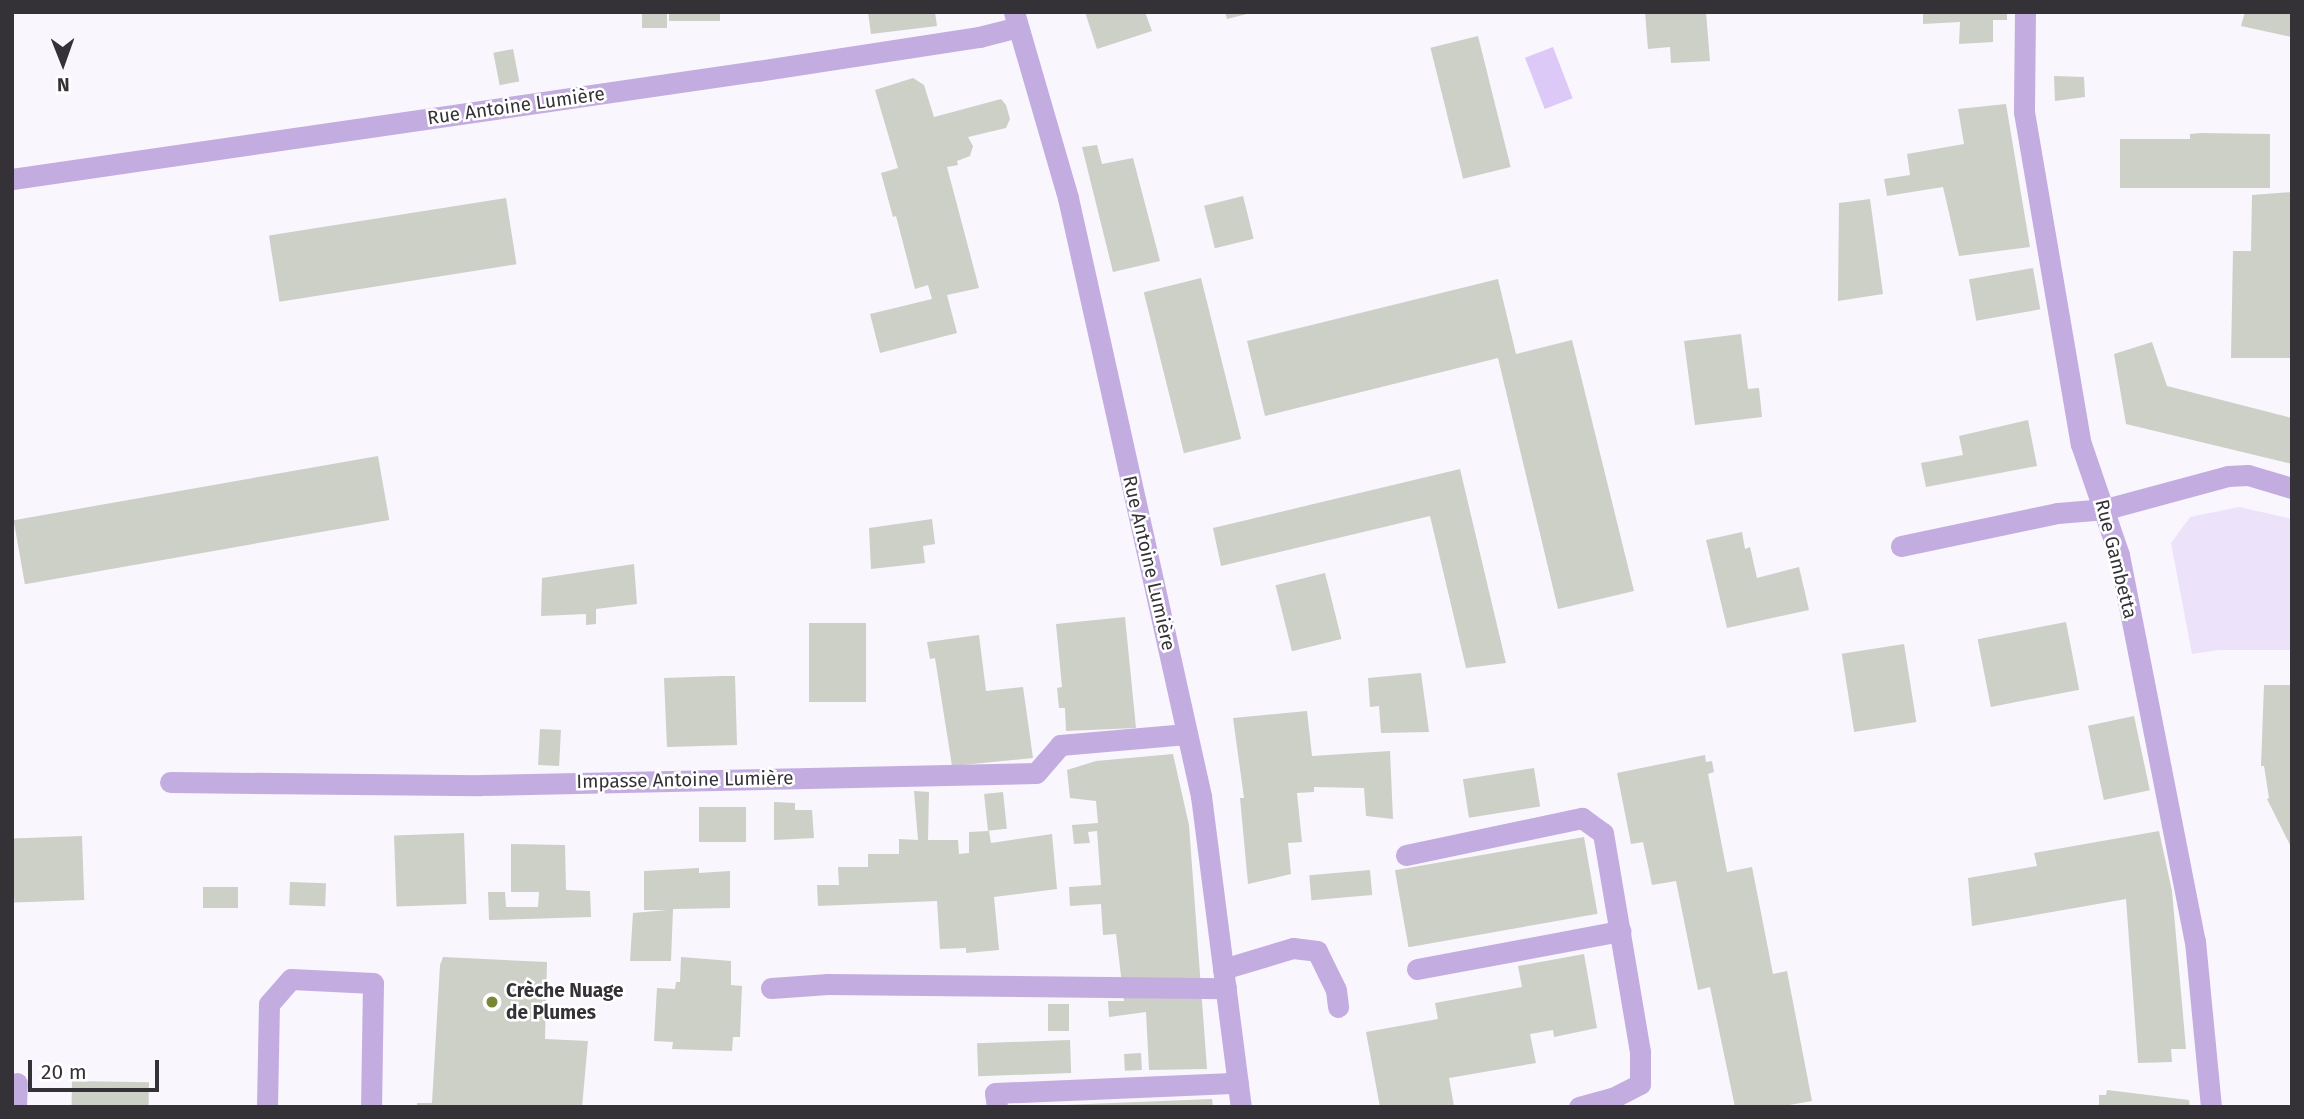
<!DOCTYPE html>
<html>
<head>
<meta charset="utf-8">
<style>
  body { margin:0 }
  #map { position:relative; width:2304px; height:1119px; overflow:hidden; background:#f9f6fe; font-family:"Fira Sans",sans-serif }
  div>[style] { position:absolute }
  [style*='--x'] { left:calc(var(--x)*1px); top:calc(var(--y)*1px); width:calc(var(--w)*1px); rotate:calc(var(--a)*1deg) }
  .green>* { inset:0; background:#ece2fa }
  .water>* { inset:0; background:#ddc9f8; transform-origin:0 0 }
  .building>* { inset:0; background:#cdd0c6; transform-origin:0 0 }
  .service>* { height:21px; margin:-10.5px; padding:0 10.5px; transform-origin:10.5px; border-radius:10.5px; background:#c3ace0 }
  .minor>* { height:21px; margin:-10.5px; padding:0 10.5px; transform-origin:10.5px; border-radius:10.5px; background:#c3ace0 }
  .dots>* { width:19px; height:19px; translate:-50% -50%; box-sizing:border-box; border:4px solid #fff; border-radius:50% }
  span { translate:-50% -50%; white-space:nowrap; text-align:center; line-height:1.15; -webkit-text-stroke:5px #fff; paint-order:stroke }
  .street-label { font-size:19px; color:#343236 }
  .poi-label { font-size:19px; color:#343236; font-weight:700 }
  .left { translate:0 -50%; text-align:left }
  .frame { position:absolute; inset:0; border:14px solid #343236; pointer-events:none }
  .north { position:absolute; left:28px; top:28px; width:70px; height:70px; -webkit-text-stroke:5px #fff; paint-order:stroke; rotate:179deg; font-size:19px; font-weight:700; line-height:28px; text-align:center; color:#343236 }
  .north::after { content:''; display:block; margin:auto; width:24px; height:32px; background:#343236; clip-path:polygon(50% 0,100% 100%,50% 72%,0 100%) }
  .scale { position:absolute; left:28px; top:1060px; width:131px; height:32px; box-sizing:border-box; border:4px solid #343236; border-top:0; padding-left:9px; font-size:21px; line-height:24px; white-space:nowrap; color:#343236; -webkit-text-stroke:5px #fff; paint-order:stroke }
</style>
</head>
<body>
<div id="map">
  <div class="green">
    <div style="clip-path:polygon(2239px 507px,2292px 519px,2292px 650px,2219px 650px,2192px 654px,2171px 543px,2190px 517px)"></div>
  </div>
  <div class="water">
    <div style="left:1553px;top:47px;width:55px;height:30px;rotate:69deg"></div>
  </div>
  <div class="building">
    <div style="left:642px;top:12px;width:25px;height:16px"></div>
    <div style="left:669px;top:12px;width:51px;height:9px"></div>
    <div style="clip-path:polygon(868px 12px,935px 12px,937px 26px,871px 34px)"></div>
    <div style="clip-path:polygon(1085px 12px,1145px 12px,1152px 31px,1097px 49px)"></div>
    <div style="clip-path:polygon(1225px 12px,1251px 12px,1251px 13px,1227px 19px)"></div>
    <div style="clip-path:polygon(1645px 12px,1706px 12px,1710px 61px,1671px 63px,1670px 47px,1648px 49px)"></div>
    <div style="clip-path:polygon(1923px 12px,2007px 12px,2007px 20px,1993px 20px,1993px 42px,1959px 44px,1960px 22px,1923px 24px)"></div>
    <div style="clip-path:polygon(2245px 12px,2292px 12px,2292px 37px,2241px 26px)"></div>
    <div style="left:1478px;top:36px;width:135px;height:49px;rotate:76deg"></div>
    <div style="left:513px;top:49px;width:33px;height:20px;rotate:79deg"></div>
    <div style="clip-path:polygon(2054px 76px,2084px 77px,2085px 97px,2055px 101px)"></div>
    <div style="clip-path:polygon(913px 78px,924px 85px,934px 117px,1001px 99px,1006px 105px,1010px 119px,1006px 128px,968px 137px,973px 146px,970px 156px,957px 161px,958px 165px,947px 167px,979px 288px,947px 295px,957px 333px,880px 353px,870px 314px,932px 299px,928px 285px,915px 289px,896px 216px,893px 217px,881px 173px,898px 168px,875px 90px)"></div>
    <div style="clip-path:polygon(2006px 104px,2030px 247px,1959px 256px,1943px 187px,1887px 196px,1884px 179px,1910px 175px,1907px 154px,1964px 144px,1958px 109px)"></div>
    <div style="clip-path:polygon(2201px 133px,2270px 134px,2270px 188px,2120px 188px,2120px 139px,2190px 139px,2190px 134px)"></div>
    <div style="clip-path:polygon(1097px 145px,1102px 164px,1133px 158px,1160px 261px,1113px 272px,1082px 147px)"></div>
    <div style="clip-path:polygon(2292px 192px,2292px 358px,2231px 358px,2233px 251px,2251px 251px,2252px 195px)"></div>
    <div style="left:1243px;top:196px;width:44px;height:40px;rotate:76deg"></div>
    <div style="left:506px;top:198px;width:67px;height:240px;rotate:81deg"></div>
    <div style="clip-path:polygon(1870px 199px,1883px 294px,1838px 301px,1839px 203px)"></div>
    <div style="left:2033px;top:268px;width:42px;height:65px;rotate:80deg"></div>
    <div style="left:1201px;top:278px;width:166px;height:59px;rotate:76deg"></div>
    <div style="clip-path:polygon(1498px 279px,1516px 354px,1572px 340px,1634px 591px,1558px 609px,1498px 358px,1265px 416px,1247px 341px)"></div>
    <div style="clip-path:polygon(1741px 334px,1748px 389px,1759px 388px,1762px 417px,1695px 425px,1684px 341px)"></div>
    <div style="clip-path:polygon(2152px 342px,2167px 386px,2292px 418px,2292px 464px,2126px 424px,2114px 354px)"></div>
    <div style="clip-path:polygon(2028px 420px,2037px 466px,1926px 487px,1921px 463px,1963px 455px,1959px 436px)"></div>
    <div style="left:378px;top:456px;width:65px;height:370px;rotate:80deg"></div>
    <div style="clip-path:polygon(1460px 469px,1506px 663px,1466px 668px,1430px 516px,1221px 566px,1213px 528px)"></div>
    <div style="clip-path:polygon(932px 519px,935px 544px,923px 546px,925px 563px,871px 569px,869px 528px)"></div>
    <div style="clip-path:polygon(1742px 532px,1745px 549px,1750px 547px,1757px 578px,1799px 567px,1809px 610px,1727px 628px,1706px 540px)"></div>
    <div style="clip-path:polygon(634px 564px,637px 604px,596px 609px,596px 624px,586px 625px,586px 614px,541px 616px,542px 578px)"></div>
    <div style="left:1325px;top:573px;width:68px;height:51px;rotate:76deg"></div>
    <div style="clip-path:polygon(1125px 617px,1136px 728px,1066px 731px,1065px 708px,1059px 708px,1057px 688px,1062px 687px,1056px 624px)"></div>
    <div style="left:2066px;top:622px;width:69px;height:90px;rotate:79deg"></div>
    <div style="left:809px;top:623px;width:57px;height:79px"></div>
    <div style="clip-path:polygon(979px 635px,986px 691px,1023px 687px,1033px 758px,952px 766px,935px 658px,930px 659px,927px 642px)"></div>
    <div style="left:1904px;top:644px;width:79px;height:63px;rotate:81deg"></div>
    <div style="clip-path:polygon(1421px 673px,1429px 732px,1381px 733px,1379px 706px,1370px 707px,1368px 678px)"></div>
    <div style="clip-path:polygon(723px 676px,735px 676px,737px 745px,667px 747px,664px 678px)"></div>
    <div style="clip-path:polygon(2264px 685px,2292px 685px,2292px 849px,2267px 799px,2269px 798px,2264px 766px,2261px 766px)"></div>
    <div style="clip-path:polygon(1307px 711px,1312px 756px,1390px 751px,1393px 819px,1366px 816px,1364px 788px,1314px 787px,1314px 792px,1297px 793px,1302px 842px,1288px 843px,1291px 874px,1248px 884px,1240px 798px,1244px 798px,1233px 718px)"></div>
    <div style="left:2134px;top:716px;width:76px;height:47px;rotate:78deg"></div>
    <div style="left:540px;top:729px;width:21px;height:36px;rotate:3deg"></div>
    <div style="clip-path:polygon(1173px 754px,1189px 825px,1207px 1069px,1149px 1070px,1146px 1012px,1109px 1017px,1108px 1001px,1124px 1001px,1116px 934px,1103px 935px,1101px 904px,1070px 906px,1069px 887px,1101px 885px,1097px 831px,1088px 832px,1090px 843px,1074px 844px,1072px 825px,1098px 823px,1096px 801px,1070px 798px,1067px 770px,1096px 761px)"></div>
    <div style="clip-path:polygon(1705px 755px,1706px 762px,1712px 761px,1714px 772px,1708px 774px,1727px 872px,1752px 867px,1773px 974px,1787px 971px,1812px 1101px,1778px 1107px,1735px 1107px,1710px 987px,1698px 990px,1676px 881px,1652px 885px,1643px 842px,1631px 844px,1617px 773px)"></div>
    <div style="left:1534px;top:768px;width:39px;height:72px;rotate:81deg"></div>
    <div style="clip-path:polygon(914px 791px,929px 792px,928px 840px,958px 840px,959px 854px,969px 853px,969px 832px,989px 831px,991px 843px,1052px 834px,1057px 889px,994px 897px,999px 950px,966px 953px,966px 948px,940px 949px,937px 901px,818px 906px,817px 885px,839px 885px,838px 867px,868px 867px,868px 854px,899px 854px,899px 839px,918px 840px)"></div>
    <div style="left:1003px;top:792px;width:37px;height:19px;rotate:84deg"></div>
    <div style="clip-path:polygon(774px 802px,795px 803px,795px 810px,812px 810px,814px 838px,774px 840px)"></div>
    <div style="left:699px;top:807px;width:47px;height:35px"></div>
    <div style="clip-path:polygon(2159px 831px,2172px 891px,2186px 1049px,2171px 1049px,2172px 1062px,2138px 1063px,2126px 899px,1972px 926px,1968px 878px,2037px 866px,2034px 853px)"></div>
    <div style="left:464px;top:833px;width:71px;height:70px;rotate:88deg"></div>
    <div style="left:82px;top:836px;width:64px;height:70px;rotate:88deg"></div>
    <div style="left:1584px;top:837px;width:78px;height:192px;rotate:80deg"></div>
    <div style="clip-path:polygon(511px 844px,565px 845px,566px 890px,590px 891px,591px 917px,489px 920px,488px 892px,505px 892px,506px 907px,538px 907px,539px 892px,511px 892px)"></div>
    <div style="clip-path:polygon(699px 868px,699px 873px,730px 871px,730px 908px,673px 909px,671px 961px,630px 961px,633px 913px,667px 910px,644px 910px,644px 871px)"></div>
    <div style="left:1370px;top:870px;width:25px;height:61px;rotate:85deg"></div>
    <div style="left:290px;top:882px;width:36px;height:23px;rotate:2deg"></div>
    <div style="left:238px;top:887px;width:21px;height:35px;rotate:90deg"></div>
    <div style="clip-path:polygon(1584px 954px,1597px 1028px,1554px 1037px,1553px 1030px,1530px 1034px,1536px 1063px,1449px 1078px,1454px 1106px,1380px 1107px,1366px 1032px,1438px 1019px,1435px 1003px,1522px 987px,1518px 966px)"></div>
    <div style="clip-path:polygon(443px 957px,547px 962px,545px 1039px,588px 1041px,582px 1107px,417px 1107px,417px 1103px,432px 1103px,440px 965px)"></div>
    <div style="clip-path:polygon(681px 957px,731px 961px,731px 985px,742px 986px,740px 1037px,733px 1037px,732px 1051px,672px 1049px,673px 1042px,654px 1041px,657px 988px,675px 989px,676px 982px,680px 982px)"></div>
    <div style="left:1069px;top:1004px;width:27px;height:21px;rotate:90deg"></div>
    <div style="left:1070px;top:1040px;width:33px;height:93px;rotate:88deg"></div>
    <div style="left:1141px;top:1053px;width:17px;height:17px;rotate:87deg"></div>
    <div style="left:72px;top:1081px;width:77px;height:26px;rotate:1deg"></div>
    <div style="clip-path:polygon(2107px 1090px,2189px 1100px,2190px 1107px,2099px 1107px,2099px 1095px,2106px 1095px)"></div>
    <div style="clip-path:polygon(1212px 1099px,1213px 1107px,1064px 1107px,1064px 1105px)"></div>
  </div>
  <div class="service">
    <div style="--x:1901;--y:546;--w:160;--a:-11.9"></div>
    <div style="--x:2058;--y:513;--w:48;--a:-4.8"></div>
    <div style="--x:1406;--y:855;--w:180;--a:-11.9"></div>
    <div style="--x:1582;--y:818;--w:26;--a:36"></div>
    <div style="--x:1603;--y:833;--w:221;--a:80.4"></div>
    <div style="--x:1640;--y:1051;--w:33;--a:90"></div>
    <div style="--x:1640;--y:1084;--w:31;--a:153"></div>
    <div style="--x:1612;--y:1098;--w:34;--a:165"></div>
    <div style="--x:1223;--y:969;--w:73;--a:-16.7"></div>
    <div style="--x:1293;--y:948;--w:24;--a:7"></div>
    <div style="--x:1317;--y:951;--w:43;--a:64"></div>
    <div style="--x:1336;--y:990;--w:17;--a:83"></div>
    <div style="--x:1417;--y:969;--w:207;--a:-10.6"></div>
    <div style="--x:771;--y:988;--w:57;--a:-4"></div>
    <div style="--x:828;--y:984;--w:398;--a:0.6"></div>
    <div style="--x:16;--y:1107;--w:24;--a:-88"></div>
    <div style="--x:267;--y:1107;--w:103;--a:-88.9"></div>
    <div style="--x:269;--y:1004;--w:33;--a:-49"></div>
    <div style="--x:291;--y:979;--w:82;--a:2.8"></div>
    <div style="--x:373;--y:983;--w:124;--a:90.9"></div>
    <div style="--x:997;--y:1107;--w:14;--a:-98"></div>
    <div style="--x:995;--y:1093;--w:243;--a:-2.4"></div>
  </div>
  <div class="minor">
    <div style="--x:1014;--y:12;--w:194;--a:73.8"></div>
    <div style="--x:1068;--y:198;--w:613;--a:77.46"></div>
    <div style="--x:1201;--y:796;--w:314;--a:82.7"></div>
    <div style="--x:2025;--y:12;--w:100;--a:90.6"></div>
    <div style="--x:2024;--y:112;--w:337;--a:80.3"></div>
    <div style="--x:2081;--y:444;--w:117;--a:71.1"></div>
    <div style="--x:2119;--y:555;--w:393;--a:78.9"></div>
    <div style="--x:2195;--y:941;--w:167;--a:84.5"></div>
    <div style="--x:12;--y:179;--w:753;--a:-8.25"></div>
    <div style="--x:757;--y:71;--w:225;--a:-8.7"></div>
    <div style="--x:979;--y:37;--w:40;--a:-14.4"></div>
    <div style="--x:2106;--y:509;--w:126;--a:-15.1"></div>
    <div style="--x:2228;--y:476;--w:20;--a:-3"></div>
    <div style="--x:2248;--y:475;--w:46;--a:16.5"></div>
    <div style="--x:170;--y:782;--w:311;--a:0.6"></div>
    <div style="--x:481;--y:785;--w:555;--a:-1.24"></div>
    <div style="--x:1036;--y:773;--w:37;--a:-49"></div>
    <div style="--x:1060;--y:745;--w:127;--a:-5"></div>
  </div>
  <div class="dots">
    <div style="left:492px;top:1002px;background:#798634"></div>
  </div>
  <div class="street-label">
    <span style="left:516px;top:106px;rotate:-8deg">Rue Antoine Lumière</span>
    <span style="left:2116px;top:559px;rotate:76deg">Rue Gambetta</span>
    <span style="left:1149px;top:563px;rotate:77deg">Rue Antoine Lumière</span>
    <span style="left:685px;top:780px;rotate:-1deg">Impasse Antoine Lumière</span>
  </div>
  <div class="poi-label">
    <span class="left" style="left:506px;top:1002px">Crèche Nuage<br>de Plumes</span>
  </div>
  <div class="frame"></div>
  <div class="north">N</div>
  <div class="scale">20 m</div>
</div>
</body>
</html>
